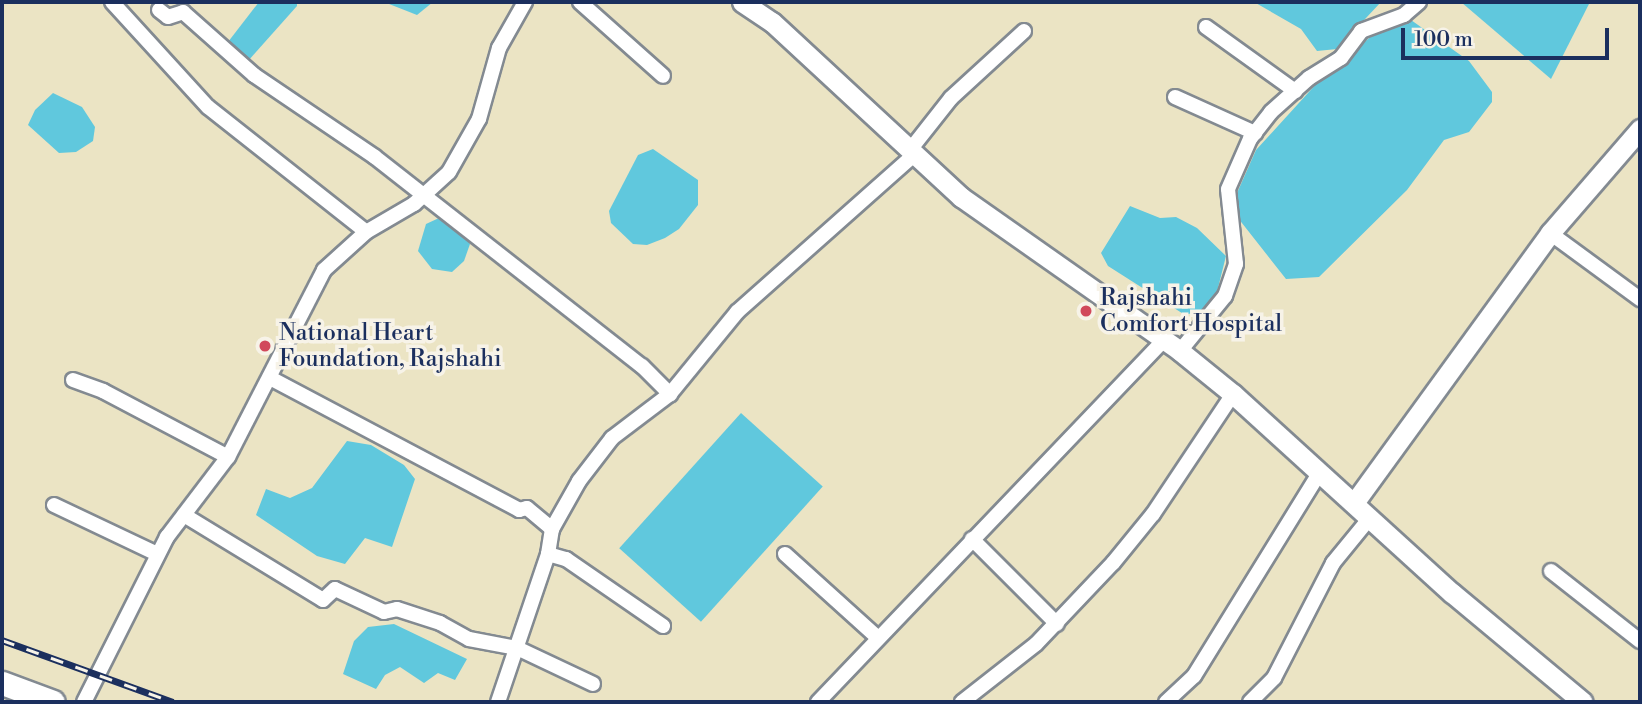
<!DOCTYPE html>
<html>
<head>
<meta charset="utf-8">
<style>
  body { margin:0 }
  #map { position:relative; width:1642px; height:704px; overflow:hidden; background:#ebe4c4; font-family:"Libre Bodoni",serif }
  div>[style] { position:absolute }
  [style*='--x'] { left:calc(var(--x)*1px); top:calc(var(--y)*1px); width:calc(var(--w)*1px); rotate:calc(var(--a)*1deg) }
  .water>* { inset:0; background:#60c8dd; transform-origin:0 0 }
  .roads { filter:drop-shadow(2px 0 #838a91) drop-shadow(-2px 0 #838a91) drop-shadow(0 2px #838a91) drop-shadow(0 -2px #838a91) }
  .street>* { height:14px; margin:-7px; padding:0 7px; transform-origin:7px; border-radius:7px; background:#fff }
  .secondary>* { height:19px; margin:-9.5px; padding:0 9.5px; transform-origin:9.5px; border-radius:9.5px; background:#fff }
  .primary>* { height:23px; margin:-11.5px; padding:0 11.5px; transform-origin:11.5px; border-radius:11.5px; background:#fff }
  .rail>* { height:7px; margin-top:-3.5px; transform-origin:0; background:repeating-linear-gradient(90deg,#f7f3e8 0 13px,#1b2f5e 0 26px); box-sizing:border-box; border-block:2px solid #1b2f5e }
  .dots>* { width:19px; height:19px; translate:-50% -50%; box-sizing:border-box; border:4px solid #f7f3e8; border-radius:50% }
  span { translate:-50% -50%; white-space:nowrap; text-align:center; line-height:1.15; -webkit-text-stroke:7px #f7f3e8; paint-order:stroke }
  .poi-label { font-size:23px; color:#1b2f5e }
  .left { translate:0 -50%; text-align:left }
  .frame { position:absolute; inset:0; border:4px solid #1b2f5e; pointer-events:none }
  .scale { position:absolute; left:1401px; top:28px; width:208px; height:32px; box-sizing:border-box; border:4px solid #1b2f5e; border-top:0; padding-left:9px; font-size:21px; line-height:24px; white-space:nowrap; color:#1b2f5e; -webkit-text-stroke:5px #f7f3e8; paint-order:stroke }
</style>
</head>
<body>
<div id="map">
  <div class="water">
    <div style="clip-path:polygon(259px 2px,297px 2px,297px 6px,248px 61px,228px 42px)"></div>
    <div style="clip-path:polygon(384px 2px,433px 2px,417px 15px)"></div>
    <div style="clip-path:polygon(1254px 2px,1381px 2px,1337px 49px,1317px 51px,1301px 29px)"></div>
    <div style="clip-path:polygon(1461px 2px,1590px 2px,1551px 79px)"></div>
    <div style="clip-path:polygon(1411px 20px,1469px 61px,1492px 92px,1492px 102px,1469px 132px,1444px 140px,1407px 190px,1319px 277px,1286px 279px,1238px 218px,1237px 193px,1256px 150px,1318px 82px,1376px 32px)"></div>
    <div style="clip-path:polygon(53px 93px,82px 107px,95px 127px,93px 141px,76px 152px,59px 153px,28px 125px,35px 110px)"></div>
    <div style="clip-path:polygon(653px 149px,698px 180px,698px 205px,679px 229px,665px 238px,647px 245px,633px 244px,611px 223px,609px 211px,638px 155px)"></div>
    <div style="clip-path:polygon(1130px 206px,1160px 218px,1176px 217px,1197px 228px,1226px 256px,1215px 300px,1203px 310px,1185px 315px,1108px 266px,1101px 253px)"></div>
    <div style="clip-path:polygon(439px 218px,463px 230px,470px 244px,464px 261px,452px 272px,432px 269px,418px 251px,426px 224px)"></div>
    <div style="left:741px;top:413px;width:110px;height:182px;rotate:42deg"></div>
    <div style="clip-path:polygon(347px 441px,371px 445px,404px 465px,415px 479px,392px 547px,365px 538px,345px 564px,317px 556px,256px 515px,266px 489px,290px 498px,312px 488px)"></div>
    <div style="clip-path:polygon(394px 624px,467px 659px,455px 680px,438px 673px,424px 683px,400px 667px,385px 675px,376px 689px,343px 674px,354px 641px,368px 627px)"></div>
  </div>
  <div class="roads">
    <div class="street">
      <div style="--x:112;--y:2;--w:142;--a:47.6"></div>
      <div style="--x:208;--y:107;--w:201;--a:38.3"></div>
      <div style="--x:580;--y:2;--w:111;--a:41.7"></div>
      <div style="--x:159;--y:10;--w:11;--a:38"></div>
      <div style="--x:168;--y:17;--w:16;--a:-18"></div>
      <div style="--x:183;--y:12;--w:95;--a:41.6"></div>
      <div style="--x:254;--y:75;--w:146;--a:34.1"></div>
      <div style="--x:375;--y:157;--w:339;--a:38.1"></div>
      <div style="--x:642;--y:366;--w:40;--a:45"></div>
      <div style="--x:1206;--y:27;--w:110;--a:35.7"></div>
      <div style="--x:1175;--y:97;--w:88;--a:24.2"></div>
      <div style="--x:910;--y:150;--w:66;--a:-51.7"></div>
      <div style="--x:951;--y:98;--w:99;--a:-42.5"></div>
      <div style="--x:1550;--y:233;--w:112;--a:36.3"></div>
      <div style="--x:1180;--y:351;--w:71;--a:-50.7"></div>
      <div style="--x:1225;--y:296;--w:34;--a:-71"></div>
      <div style="--x:1236;--y:264;--w:75;--a:-96.1"></div>
      <div style="--x:1228;--y:189;--w:55;--a:-66.3"></div>
      <div style="--x:1250;--y:139;--w:34;--a:-52"></div>
      <div style="--x:1271;--y:112;--w:51;--a:-41.8"></div>
      <div style="--x:1309;--y:78;--w:38;--a:-32"></div>
      <div style="--x:1341;--y:58;--w:34;--a:-53"></div>
      <div style="--x:1361;--y:31;--w:46;--a:-20.4"></div>
      <div style="--x:1404;--y:15;--w:20;--a:-41"></div>
      <div style="--x:272;--y:379;--w:280;--a:27.9"></div>
      <div style="--x:519;--y:510;--w:8;--a:-14"></div>
      <div style="--x:527;--y:508;--w:33;--a:40"></div>
      <div style="--x:73;--y:380;--w:32;--a:20"></div>
      <div style="--x:103;--y:391;--w:141;--a:27.8"></div>
      <div style="--x:54;--y:505;--w:114;--a:25.4"></div>
      <div style="--x:184;--y:515;--w:163;--a:31.4"></div>
      <div style="--x:323;--y:600;--w:16;--a:-43"></div>
      <div style="--x:335;--y:589;--w:54;--a:25.1"></div>
      <div style="--x:384;--y:612;--w:13;--a:-13"></div>
      <div style="--x:397;--y:609;--w:45;--a:18"></div>
      <div style="--x:440;--y:623;--w:33;--a:29"></div>
      <div style="--x:469;--y:639;--w:49;--a:10.6"></div>
      <div style="--x:517;--y:648;--w:84;--a:25.3"></div>
      <div style="--x:972;--y:539;--w:120;--a:45"></div>
      <div style="--x:548;--y:554;--w:19;--a:16"></div>
      <div style="--x:566;--y:559;--w:118;--a:34.6"></div>
      <div style="--x:785;--y:554;--w:125;--a:42.1"></div>
      <div style="--x:1551;--y:571;--w:113;--a:38.2"></div>
      <div style="--x:84;--y:702;--w:185;--a:-63.3"></div>
      <div style="--x:167;--y:537;--w:101;--a:-52.7"></div>
      <div style="--x:228;--y:457;--w:210;--a:-62.8"></div>
      <div style="--x:324;--y:270;--w:57;--a:-42.1"></div>
      <div style="--x:366;--y:232;--w:56;--a:-30.3"></div>
      <div style="--x:414;--y:204;--w:47;--a:-42.4"></div>
      <div style="--x:449;--y:172;--w:61;--a:-60.5"></div>
      <div style="--x:479;--y:119;--w:74;--a:-74.3"></div>
      <div style="--x:499;--y:48;--w:53;--a:-60.5"></div>
      <div style="--x:498;--y:702;--w:156;--a:-71.3"></div>
      <div style="--x:548;--y:554;--w:25;--a:-81"></div>
      <div style="--x:552;--y:529;--w:55;--a:-60.6"></div>
      <div style="--x:579;--y:481;--w:54;--a:-52.5"></div>
      <div style="--x:612;--y:438;--w:73;--a:-37.2"></div>
      <div style="--x:670;--y:394;--w:106;--a:-50.7"></div>
      <div style="--x:737;--y:312;--w:238;--a:-41.6"></div>
      <div style="--x:818;--y:702;--w:499;--a:-46.3"></div>
      <div style="--x:962;--y:702;--w:94;--a:-38.1"></div>
      <div style="--x:1036;--y:644;--w:112;--a:-46.5"></div>
      <div style="--x:1113;--y:563;--w:63;--a:-50.8"></div>
      <div style="--x:1153;--y:514;--w:144;--a:-56.3"></div>
      <div style="--x:1166;--y:702;--w:38;--a:-43"></div>
      <div style="--x:1194;--y:676;--w:238;--a:-58.3"></div>
      <div style="--x:1250;--y:702;--w:34;--a:-45"></div>
      <div style="--x:1274;--y:678;--w:129;--a:-62.8"></div>
      <div style="--x:1333;--y:563;--w:57;--a:-50.7"></div>
    </div>
    <div class="secondary">
      <div style="--x:742;--y:2;--w:36;--a:34"></div>
      <div style="--x:772;--y:22;--w:258;--a:42.8"></div>
      <div style="--x:961;--y:197;--w:268;--a:35.1"></div>
      <div style="--x:1180;--y:351;--w:68;--a:39.1"></div>
      <div style="--x:1233;--y:394;--w:296;--a:42.3"></div>
      <div style="--x:1452;--y:593;--w:170;--a:39.8"></div>
      <div style="--x:1354;--y:503;--w:334;--a:-54"></div>
      <div style="--x:1550;--y:233;--w:138;--a:-49.1"></div>
    </div>
    <div class="primary">
      <div style="--x:2;--y:683;--w:54;--a:20.4"></div>
    </div>
  </div>
  <div class="rail">
    <div style="--x:2;--y:640;--w:182;--a:19.9"></div>
  </div>
  <div class="dots">
    <div style="left:1086px;top:311px;background:#d1495b"></div>
    <div style="left:265px;top:346px;background:#d1495b"></div>
  </div>
  <div class="poi-label">
    <span class="left" style="left:1100px;top:311px">Rajshahi<br>Comfort Hospital</span>
    <span class="left" style="left:279px;top:346px">National Heart<br>Foundation, Rajshahi</span>
  </div>
  <div class="frame"></div>
  <div class="scale">100 m</div>
</div>
</body>
</html>
